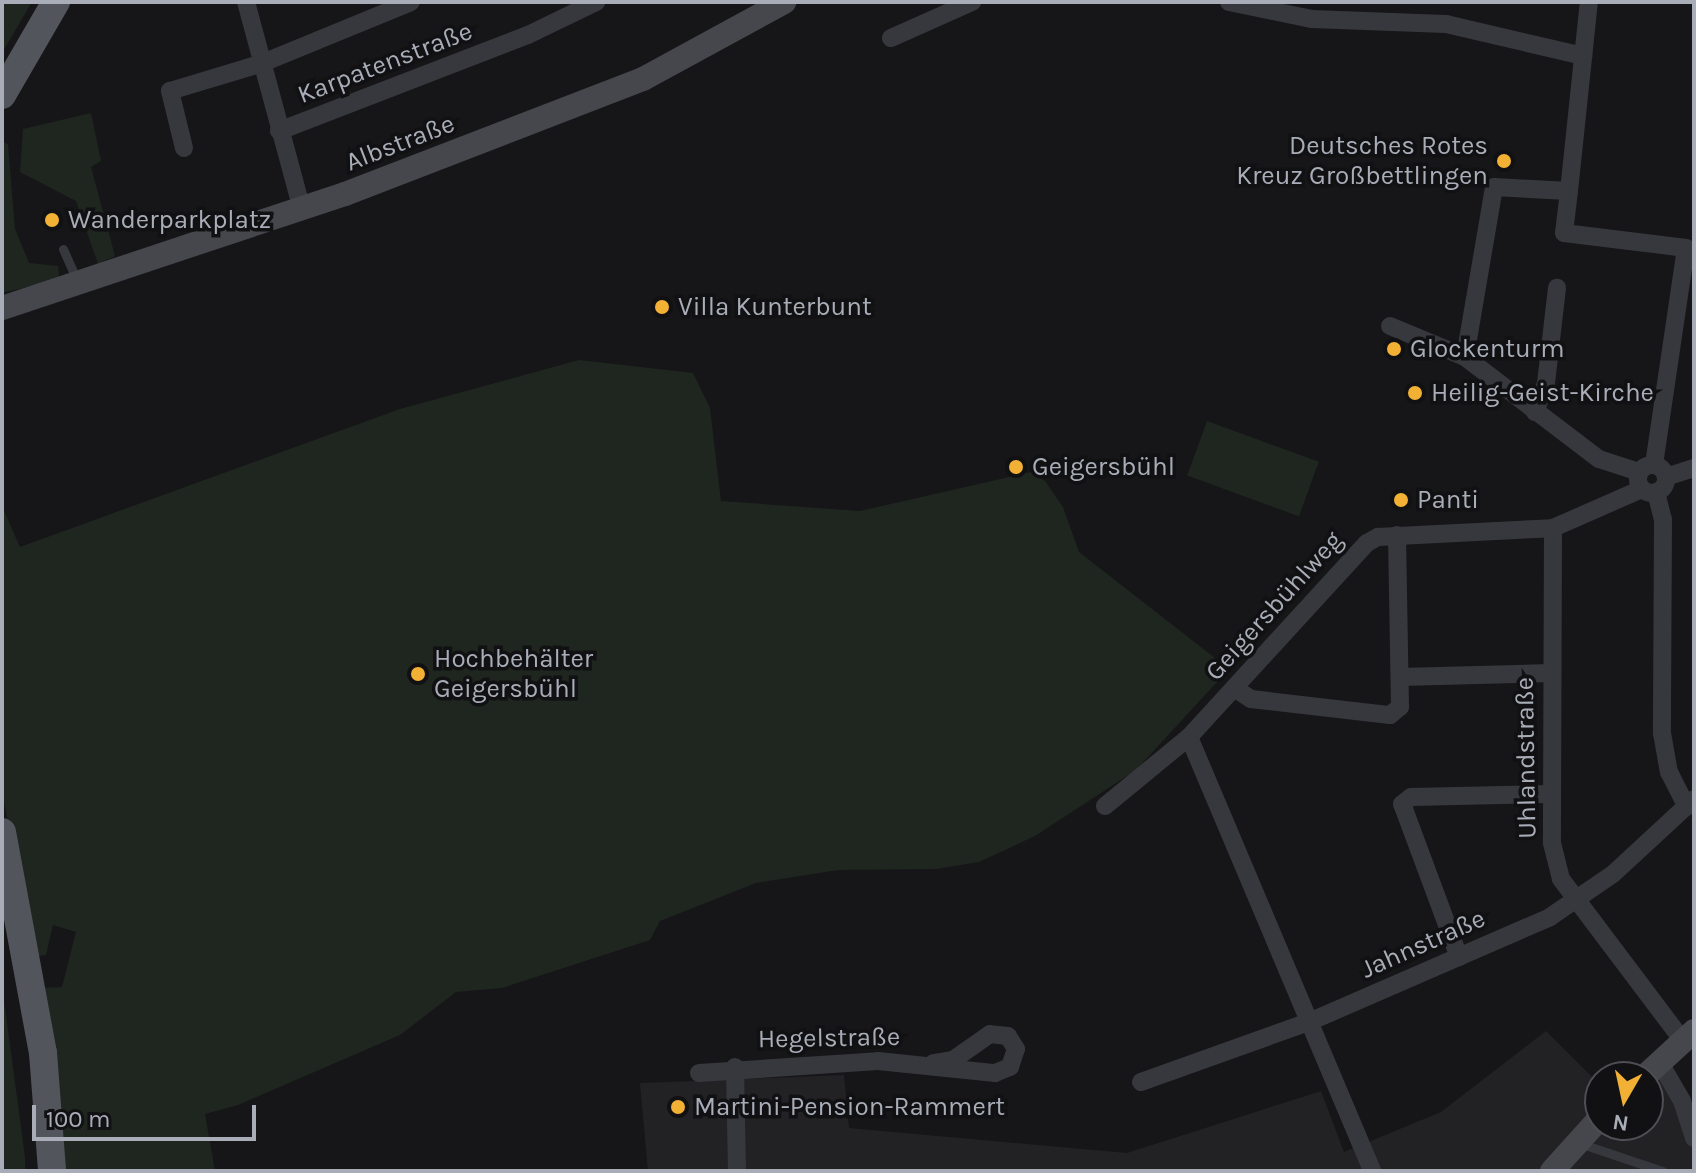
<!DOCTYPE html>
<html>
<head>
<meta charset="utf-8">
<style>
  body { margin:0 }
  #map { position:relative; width:1696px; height:1173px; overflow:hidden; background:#161618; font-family:Karla,sans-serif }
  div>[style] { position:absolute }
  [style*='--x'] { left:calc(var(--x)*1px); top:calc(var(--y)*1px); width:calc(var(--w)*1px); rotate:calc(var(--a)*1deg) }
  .built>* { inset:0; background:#222225 }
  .green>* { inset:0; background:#1e261f; transform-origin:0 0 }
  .lane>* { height:9px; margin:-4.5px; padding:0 4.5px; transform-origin:4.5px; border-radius:4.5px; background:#37383d }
  .street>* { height:18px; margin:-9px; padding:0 9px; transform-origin:9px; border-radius:9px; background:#37383d }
  .street>.ring { margin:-9px; padding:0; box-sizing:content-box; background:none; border:18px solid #37383d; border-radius:50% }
  .secondary>* { height:24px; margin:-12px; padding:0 12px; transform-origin:12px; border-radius:12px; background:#45474d }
  .primary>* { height:28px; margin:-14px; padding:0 14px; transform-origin:14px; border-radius:14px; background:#53555c }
  .dots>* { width:22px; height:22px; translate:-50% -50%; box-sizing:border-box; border:4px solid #111113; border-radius:50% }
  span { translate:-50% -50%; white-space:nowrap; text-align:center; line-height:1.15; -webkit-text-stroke:7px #111113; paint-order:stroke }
  .street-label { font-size:26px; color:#a8adb8 }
  .poi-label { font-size:26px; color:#a8adb8 }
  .right { translate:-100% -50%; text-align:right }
  .left { translate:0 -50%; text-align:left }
  .frame { position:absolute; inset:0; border:4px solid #a8adb8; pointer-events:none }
  .north { position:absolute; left:1584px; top:1061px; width:80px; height:80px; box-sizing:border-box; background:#111113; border:2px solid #4d4f55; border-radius:50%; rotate:189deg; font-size:22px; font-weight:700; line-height:32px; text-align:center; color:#a8adb8 }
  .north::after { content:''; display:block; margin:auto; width:28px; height:36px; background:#f2b134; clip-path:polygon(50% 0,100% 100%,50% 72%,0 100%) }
  .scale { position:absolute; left:32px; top:1105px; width:224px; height:36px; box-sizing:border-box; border:4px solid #a8adb8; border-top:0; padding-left:10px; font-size:24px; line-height:28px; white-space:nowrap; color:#a8adb8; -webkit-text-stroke:6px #111113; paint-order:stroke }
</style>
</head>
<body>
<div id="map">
  <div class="built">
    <div style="clip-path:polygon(1546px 1031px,1600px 1085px,1600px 1125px,1648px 1125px,1648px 1077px,1660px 1053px,1694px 1123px,1694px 1171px,648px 1171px,640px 1083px,844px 1075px,849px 1128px,1127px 1153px,1321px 1091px,1344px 1152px,1441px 1112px)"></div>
  </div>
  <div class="green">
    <div style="clip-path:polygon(2px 2px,32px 2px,2px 53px)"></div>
    <div style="clip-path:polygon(91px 113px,101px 161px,91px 167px,115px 256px,98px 264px,76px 201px,20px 172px,23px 129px)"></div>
    <div style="clip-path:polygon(2px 142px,8px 144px,15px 229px,29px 263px,58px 266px,59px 275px,57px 280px,2px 293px)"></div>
    <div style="clip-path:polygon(579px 360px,693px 373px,710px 408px,721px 501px,860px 511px,1031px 472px,1045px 481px,1063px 507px,1079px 552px,1229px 669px,1136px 770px,1035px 836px,979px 862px,936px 869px,838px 870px,756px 883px,660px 921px,650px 940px,502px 988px,456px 992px,400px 1035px,238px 1105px,205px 1114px,215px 1171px,63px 1171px,40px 988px,62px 987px,76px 932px,53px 925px,46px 955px,34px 957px,2px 791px,2px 506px,20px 547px,400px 409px)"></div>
    <div style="left:1207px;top:421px;width:119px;height:58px;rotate:20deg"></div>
    <div style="clip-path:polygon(2px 985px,25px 1157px,25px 1171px,2px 1171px)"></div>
  </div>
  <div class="lane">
    <div style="--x:63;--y:249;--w:35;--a:66"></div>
    <div style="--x:1579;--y:1143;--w:88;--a:18.6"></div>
  </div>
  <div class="street">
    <div style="--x:246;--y:2;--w:214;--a:74.9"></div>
    <div style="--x:1229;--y:2;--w:85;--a:11.6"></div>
    <div style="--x:1312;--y:19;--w:134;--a:2.1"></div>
    <div style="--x:1446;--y:24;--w:141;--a:13.1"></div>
    <div style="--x:891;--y:38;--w:89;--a:-24"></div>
    <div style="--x:279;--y:131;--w:267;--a:-21.1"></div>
    <div style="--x:528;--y:35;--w:76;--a:-25.9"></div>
    <div style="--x:184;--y:148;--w:59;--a:-103.8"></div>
    <div style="--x:170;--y:91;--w:94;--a:-16.7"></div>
    <div style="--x:260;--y:64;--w:163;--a:-22.3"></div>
    <div style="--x:1569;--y:191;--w:42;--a:96.8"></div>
    <div style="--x:1564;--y:233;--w:123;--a:7"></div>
    <div style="--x:1686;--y:248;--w:219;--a:98.4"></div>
    <div style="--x:1390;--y:326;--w:81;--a:22.5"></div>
    <div style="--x:1465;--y:357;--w:168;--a:37.3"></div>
    <div style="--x:1599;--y:459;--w:42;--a:18"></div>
    <div style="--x:1465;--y:357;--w:172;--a:-80.3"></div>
    <div style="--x:1494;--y:187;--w:75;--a:3.1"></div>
    <div style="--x:1569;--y:191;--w:190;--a:-84"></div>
    <div style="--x:1535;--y:412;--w:31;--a:-69"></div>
    <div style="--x:1546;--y:383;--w:96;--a:-83.4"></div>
    <div class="ring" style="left:1638px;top:465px;width:10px;height:10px"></div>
    <div style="--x:1666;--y:477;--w:29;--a:-18"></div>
    <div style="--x:1656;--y:492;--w:29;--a:76"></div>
    <div style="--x:1663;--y:520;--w:213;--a:90.3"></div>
    <div style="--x:1662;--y:733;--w:40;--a:80"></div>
    <div style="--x:1669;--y:772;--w:39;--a:63"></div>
    <div style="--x:1553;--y:528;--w:315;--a:90.2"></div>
    <div style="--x:1552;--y:843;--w:37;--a:76"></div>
    <div style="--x:1561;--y:879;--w:203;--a:53"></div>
    <div style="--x:1400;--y:677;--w:151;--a:-1.5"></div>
    <div style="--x:1234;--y:688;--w:20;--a:33"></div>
    <div style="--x:1251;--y:699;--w:140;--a:6.6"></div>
    <div style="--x:1390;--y:715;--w:13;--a:-39"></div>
    <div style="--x:1400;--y:707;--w:172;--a:-91"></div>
    <div style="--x:1189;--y:737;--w:471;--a:67.1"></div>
    <div style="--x:1105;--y:806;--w:109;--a:-39.4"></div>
    <div style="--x:1189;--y:737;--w:263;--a:-47.5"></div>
    <div style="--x:1367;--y:543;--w:13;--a:-29"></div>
    <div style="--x:1378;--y:537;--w:175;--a:-2.9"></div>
    <div style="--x:1553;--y:528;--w:97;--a:-23.7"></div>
    <div style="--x:1459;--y:957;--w:163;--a:-110.4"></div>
    <div style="--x:1402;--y:804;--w:11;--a:-38"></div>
    <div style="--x:1411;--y:797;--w:137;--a:-1.3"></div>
    <div style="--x:1660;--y:1063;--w:44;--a:59.9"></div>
    <div style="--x:1682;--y:1101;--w:39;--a:72"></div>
    <div style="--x:735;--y:1067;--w:104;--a:88.9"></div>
    <div style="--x:699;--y:1073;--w:179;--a:-3.8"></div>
    <div style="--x:878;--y:1061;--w:118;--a:5.9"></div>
    <div style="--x:995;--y:1073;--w:16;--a:-22"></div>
    <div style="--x:1010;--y:1067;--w:19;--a:-72"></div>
    <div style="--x:1016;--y:1049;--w:15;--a:-122"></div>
    <div style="--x:1008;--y:1036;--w:18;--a:-174"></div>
    <div style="--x:990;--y:1034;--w:45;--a:144.9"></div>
    <div style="--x:953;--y:1060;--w:20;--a:171"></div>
    <div style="--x:1141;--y:1082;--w:178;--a:-19.7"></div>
    <div style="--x:1309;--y:1022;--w:263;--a:-23.5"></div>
    <div style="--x:1550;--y:917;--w:76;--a:-34.3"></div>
    <div style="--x:1613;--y:874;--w:110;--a:-42.8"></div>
  </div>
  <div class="secondary">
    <div style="--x:2;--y:308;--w:361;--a:-18.4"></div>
    <div style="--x:345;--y:194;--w:319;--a:-21.1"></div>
    <div style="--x:643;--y:79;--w:161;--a:-28.6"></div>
    <div style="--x:1644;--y:1077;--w:68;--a:-42.6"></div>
    <div style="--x:1552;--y:1171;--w:72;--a:-47.8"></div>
  </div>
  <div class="primary">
    <div style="--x:2;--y:95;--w:108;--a:-59.9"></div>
    <div style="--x:2;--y:832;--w:225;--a:79.5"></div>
    <div style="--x:43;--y:1053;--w:118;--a:85.6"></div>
  </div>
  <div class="dots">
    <div style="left:1504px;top:161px;background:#f2b134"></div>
    <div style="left:52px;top:220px;background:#f2b134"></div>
    <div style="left:662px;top:307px;background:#f2b134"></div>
    <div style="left:1394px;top:349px;background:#f2b134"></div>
    <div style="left:1415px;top:393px;background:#f2b134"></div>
    <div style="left:1016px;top:467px;background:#f2b134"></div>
    <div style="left:1401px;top:500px;background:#f2b134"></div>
    <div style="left:418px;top:674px;background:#f2b134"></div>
    <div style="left:678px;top:1107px;background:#f2b134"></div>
  </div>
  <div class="street-label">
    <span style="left:385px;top:63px;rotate:-21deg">Karpatenstraße</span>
    <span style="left:400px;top:143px;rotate:-21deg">Albstraße</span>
    <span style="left:1274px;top:606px;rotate:-48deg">Geigersbühlweg</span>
    <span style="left:1526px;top:758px;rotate:-91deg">Uhlandstraße</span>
    <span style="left:1423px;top:944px;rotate:-24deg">Jahnstraße</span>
    <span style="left:829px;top:1038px;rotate:-1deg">Hegelstraße</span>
  </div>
  <div class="poi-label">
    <span class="right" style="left:1488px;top:161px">Deutsches Rotes<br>Kreuz Großbettlingen</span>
    <span class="left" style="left:68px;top:220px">Wanderparkplatz</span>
    <span class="left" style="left:678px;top:307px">Villa Kunterbunt</span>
    <span class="left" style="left:1410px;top:349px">Glockenturm</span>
    <span class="left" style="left:1431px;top:393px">Heilig-Geist-Kirche</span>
    <span class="left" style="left:1032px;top:467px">Geigersbühl</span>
    <span class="left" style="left:1417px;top:500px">Panti</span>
    <span class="left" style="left:434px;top:674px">Hochbehälter<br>Geigersbühl</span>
    <span class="left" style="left:694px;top:1107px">Martini-Pension-Rammert</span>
  </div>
  <div class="frame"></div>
  <div class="north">N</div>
  <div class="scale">100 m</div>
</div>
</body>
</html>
